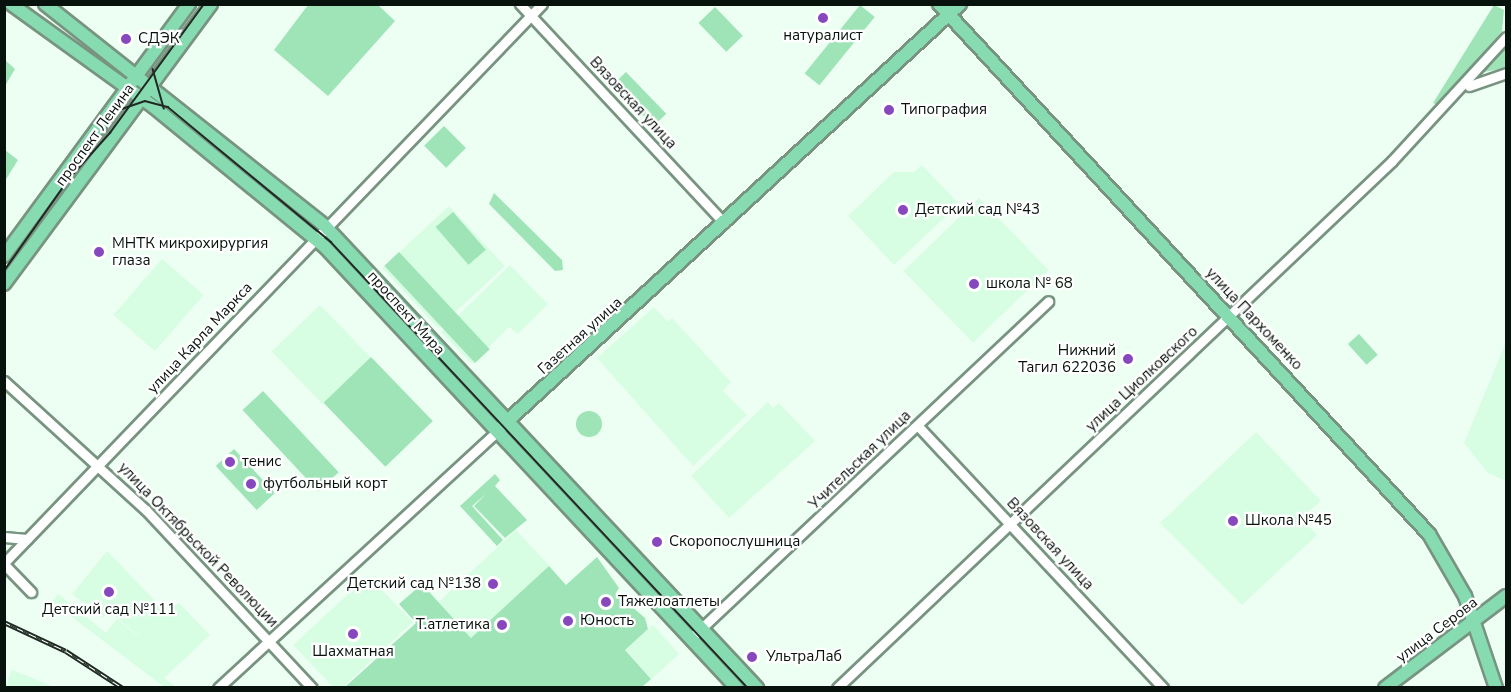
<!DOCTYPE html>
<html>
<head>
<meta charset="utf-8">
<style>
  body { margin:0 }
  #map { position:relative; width:1511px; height:692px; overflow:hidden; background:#edfff3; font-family:"Nunito Sans",sans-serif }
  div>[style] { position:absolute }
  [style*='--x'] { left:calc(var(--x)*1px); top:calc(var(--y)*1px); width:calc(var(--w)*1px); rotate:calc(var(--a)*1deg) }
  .built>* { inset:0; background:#d7fde3; transform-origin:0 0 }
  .green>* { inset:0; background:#9ee4b7; transform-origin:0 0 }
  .round { border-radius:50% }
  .roads { filter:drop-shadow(2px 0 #789481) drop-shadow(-2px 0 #789481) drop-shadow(0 2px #789481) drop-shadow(0 -2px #789481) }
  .minor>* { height:9px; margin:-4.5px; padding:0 4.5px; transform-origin:4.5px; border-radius:4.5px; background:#fff }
  .major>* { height:12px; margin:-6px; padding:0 6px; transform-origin:6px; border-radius:6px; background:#86dcb0 }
  .tram>* { height:1.5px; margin:-0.75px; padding:0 0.75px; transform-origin:0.75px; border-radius:0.75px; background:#202a24 }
  .rail>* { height:4.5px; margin-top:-2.25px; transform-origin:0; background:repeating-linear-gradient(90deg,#fff 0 7px,#202a24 0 14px); box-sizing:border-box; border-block:2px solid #202a24 }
  .dots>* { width:16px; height:16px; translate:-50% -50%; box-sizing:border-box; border:3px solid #fff; border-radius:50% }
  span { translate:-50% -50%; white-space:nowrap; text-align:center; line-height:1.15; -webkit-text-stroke:4.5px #fff; paint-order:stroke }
  .poi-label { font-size:15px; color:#08120c }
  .left { translate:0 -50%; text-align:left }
  .right { translate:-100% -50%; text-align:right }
  .street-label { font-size:15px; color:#08120c }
  .frame { position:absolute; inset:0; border:6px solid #08120c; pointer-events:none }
</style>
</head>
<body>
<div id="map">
  <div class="built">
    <div style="clip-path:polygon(922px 165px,959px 204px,894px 265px,848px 216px,894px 172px,914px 172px)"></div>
    <div style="left:979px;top:198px;width:100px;height:105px;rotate:46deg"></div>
    <div style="left:449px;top:206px;width:82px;height:91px;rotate:47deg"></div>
    <div style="left:162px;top:259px;width:55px;height:74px;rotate:41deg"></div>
    <div style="clip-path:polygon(510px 265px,548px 304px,518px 334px,509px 327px,472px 364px,441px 332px)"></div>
    <div style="left:320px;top:305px;width:73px;height:67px;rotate:46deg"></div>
    <div style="clip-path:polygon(654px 307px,668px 322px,672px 318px,731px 382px,723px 391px,747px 415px,693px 466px,597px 358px)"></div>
    <div style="clip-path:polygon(1506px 342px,1506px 481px,1488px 473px,1464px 443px)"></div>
    <div style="clip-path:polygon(768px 402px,773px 408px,779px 403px,815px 441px,729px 518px,691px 476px)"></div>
    <div style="clip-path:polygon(1256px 432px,1321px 501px,1301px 518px,1317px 535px,1242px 605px,1160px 523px)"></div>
    <div style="left:516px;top:530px;width:49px;height:106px;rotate:47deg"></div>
    <div style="clip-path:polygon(107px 551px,166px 612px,177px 601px,210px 635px,164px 678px,176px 687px,164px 687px,52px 602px,58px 594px,106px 633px,117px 619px,136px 635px,147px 626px,136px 634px,109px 611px,102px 618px,72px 594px)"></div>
    <div style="clip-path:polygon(368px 576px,413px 622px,343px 687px,333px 687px,293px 645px)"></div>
    <div style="left:653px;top:625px;width:39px;height:37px;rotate:48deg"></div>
    <div style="clip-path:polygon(12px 670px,45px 683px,53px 687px,5px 687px)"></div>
  </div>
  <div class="green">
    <div style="clip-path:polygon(308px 5px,378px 5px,395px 21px,328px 96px,274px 50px)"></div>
    <div style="left:860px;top:5px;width:19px;height:88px;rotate:39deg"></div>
    <div style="clip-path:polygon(1494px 5px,1504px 10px,1502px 31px,1458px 86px,1438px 105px,1433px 103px)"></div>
    <div style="left:715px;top:7px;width:40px;height:23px;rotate:46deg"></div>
    <div style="clip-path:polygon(1506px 46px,1506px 68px,1484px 72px)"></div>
    <div style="clip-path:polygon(5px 60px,15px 69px,5px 86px)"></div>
    <div style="left:626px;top:72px;width:58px;height:18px;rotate:46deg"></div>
    <div style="left:444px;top:126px;width:31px;height:28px;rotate:45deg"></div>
    <div style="clip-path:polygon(5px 150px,18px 160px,5px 181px)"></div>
    <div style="clip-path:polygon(494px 193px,562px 260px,563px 270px,555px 271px,489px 204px)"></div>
    <div style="left:453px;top:212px;width:50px;height:23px;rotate:49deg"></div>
    <div style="left:399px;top:252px;width:133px;height:20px;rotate:47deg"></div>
    <div style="left:1359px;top:334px;width:28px;height:15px;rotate:48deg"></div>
    <div style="left:371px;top:357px;width:89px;height:66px;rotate:46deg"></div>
    <div style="left:263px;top:391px;width:111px;height:28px;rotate:47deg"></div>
    <div class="round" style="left:576px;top:411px;width:26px;height:26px"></div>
    <div style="left:234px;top:449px;width:60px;height:25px;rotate:47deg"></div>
    <div style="clip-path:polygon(495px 474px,500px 480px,495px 486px,527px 520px,505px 538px,474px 506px,486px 494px,472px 506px,503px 540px,497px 546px,460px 506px)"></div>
    <div style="clip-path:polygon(597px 557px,619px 588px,616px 593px,645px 618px,648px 629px,625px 650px,651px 679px,642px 687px,345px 687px,416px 623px,399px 604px,422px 584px,471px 638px,549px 566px,566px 585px)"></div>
  </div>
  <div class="roads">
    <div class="minor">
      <div style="--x:520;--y:4;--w:299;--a:47"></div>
      <div style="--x:1469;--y:86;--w:39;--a:-19"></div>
      <div style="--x:4;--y:381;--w:192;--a:42.3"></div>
      <div style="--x:146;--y:510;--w:243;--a:47"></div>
      <div style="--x:918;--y:426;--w:359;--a:46.9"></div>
      <div style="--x:4;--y:537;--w:23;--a:5"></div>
      <div style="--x:4;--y:563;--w:776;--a:-46.1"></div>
      <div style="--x:4;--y:564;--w:39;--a:46"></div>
      <div style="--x:691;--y:638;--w:491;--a:-43.3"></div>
      <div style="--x:218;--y:688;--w:378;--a:-42.6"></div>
      <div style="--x:837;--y:688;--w:765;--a:-43.52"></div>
      <div style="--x:1392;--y:161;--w:168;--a:-47.4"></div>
    </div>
    <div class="major">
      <div style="--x:11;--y:4;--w:176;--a:35.8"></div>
      <div style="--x:154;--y:107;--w:221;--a:39.3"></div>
      <div style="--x:325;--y:247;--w:604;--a:46.95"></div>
      <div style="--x:45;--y:4;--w:357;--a:38.4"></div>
      <div style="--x:325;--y:226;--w:633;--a:46.92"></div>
      <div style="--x:939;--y:4;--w:722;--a:47.25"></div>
      <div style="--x:1429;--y:534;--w:72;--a:59.9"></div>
      <div style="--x:1465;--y:596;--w:97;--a:71.4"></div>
      <div style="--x:4;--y:256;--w:313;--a:-53.7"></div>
      <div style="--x:4;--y:284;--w:348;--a:-53.5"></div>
      <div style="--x:502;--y:426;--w:623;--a:-42.66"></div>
      <div style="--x:1385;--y:688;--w:152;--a:-37.2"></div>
    </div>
  </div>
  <div class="tram">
    <div style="--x:153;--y:69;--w:41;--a:74.2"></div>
    <div style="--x:122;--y:109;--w:24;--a:-19"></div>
    <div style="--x:145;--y:101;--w:24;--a:15"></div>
    <div style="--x:168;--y:107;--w:212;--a:39.6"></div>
    <div style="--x:331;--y:242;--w:611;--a:46.92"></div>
    <div style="--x:4;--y:271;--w:113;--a:-54.8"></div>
    <div style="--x:69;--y:179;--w:62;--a:-48.3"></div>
    <div style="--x:110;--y:133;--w:160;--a:-53.9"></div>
  </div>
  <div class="rail">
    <div style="--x:4;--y:622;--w:68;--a:25.1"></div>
    <div style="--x:66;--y:651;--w:68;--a:33"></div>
  </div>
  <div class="dots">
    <div style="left:823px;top:18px;background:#8748be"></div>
    <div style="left:126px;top:39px;background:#8748be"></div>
    <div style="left:889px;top:110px;background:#8748be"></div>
    <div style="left:903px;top:210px;background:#8748be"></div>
    <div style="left:99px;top:252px;background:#8748be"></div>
    <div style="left:974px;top:284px;background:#8748be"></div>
    <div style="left:1128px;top:359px;background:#8748be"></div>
    <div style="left:230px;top:462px;background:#8748be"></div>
    <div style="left:251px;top:484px;background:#8748be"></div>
    <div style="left:1233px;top:521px;background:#8748be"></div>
    <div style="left:657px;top:542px;background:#8748be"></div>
    <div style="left:493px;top:584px;background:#8748be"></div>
    <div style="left:109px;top:592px;background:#8748be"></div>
    <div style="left:606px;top:602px;background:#8748be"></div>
    <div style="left:568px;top:621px;background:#8748be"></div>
    <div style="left:502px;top:625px;background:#8748be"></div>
    <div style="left:353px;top:634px;background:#8748be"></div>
    <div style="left:752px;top:657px;background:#8748be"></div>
  </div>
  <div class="poi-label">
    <span style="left:823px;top:36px">натуралист</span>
    <span class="left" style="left:138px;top:39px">СДЭК</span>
    <span class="left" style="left:901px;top:110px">Типография</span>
    <span class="left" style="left:915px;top:210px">Детский сад №43</span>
    <span class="left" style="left:112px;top:252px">МНТК микрохирургия<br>глаза</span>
    <span class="left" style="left:986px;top:284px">школа № 68</span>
    <span class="right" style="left:1116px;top:359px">Нижний<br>Тагил 622036</span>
    <span class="left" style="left:242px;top:462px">тенис</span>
    <span class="left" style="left:263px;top:484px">футбольный корт</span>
    <span class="left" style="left:1245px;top:521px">Школа №45</span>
    <span class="left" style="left:669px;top:542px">Скоропослушница</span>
    <span class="right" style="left:481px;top:584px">Детский сад №138</span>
    <span class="left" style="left:618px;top:602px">Тяжелоатлеты</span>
    <span style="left:109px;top:610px">Детский сад №111</span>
    <span class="left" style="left:580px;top:621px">Юность</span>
    <span class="right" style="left:490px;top:625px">Т.атлетика</span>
    <span style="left:353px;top:652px">Шахматная</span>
    <span class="left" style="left:766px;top:657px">УльтраЛаб</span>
  </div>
  <div class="street-label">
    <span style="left:633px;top:103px;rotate:47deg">Вязовская улица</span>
    <span style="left:95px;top:135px;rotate:-54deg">проспект Ленина</span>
    <span style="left:406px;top:313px;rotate:48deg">проспект Мира</span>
    <span style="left:1254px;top:319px;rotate:47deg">улица Пархоменко</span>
    <span style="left:580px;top:336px;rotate:-42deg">Газетная улица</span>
    <span style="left:200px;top:338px;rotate:-47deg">улица Карла Маркса</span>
    <span style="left:1142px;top:379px;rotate:-43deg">улица Циолковского</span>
    <span style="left:860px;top:460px;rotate:-44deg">Учительская улица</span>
    <span style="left:1050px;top:544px;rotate:47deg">Вязовская улица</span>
    <span style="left:198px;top:545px;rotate:46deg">улица Октябрьской Революции</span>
    <span style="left:1437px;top:630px;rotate:-37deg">улица Серова</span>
  </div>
  <div class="frame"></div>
</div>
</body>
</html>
